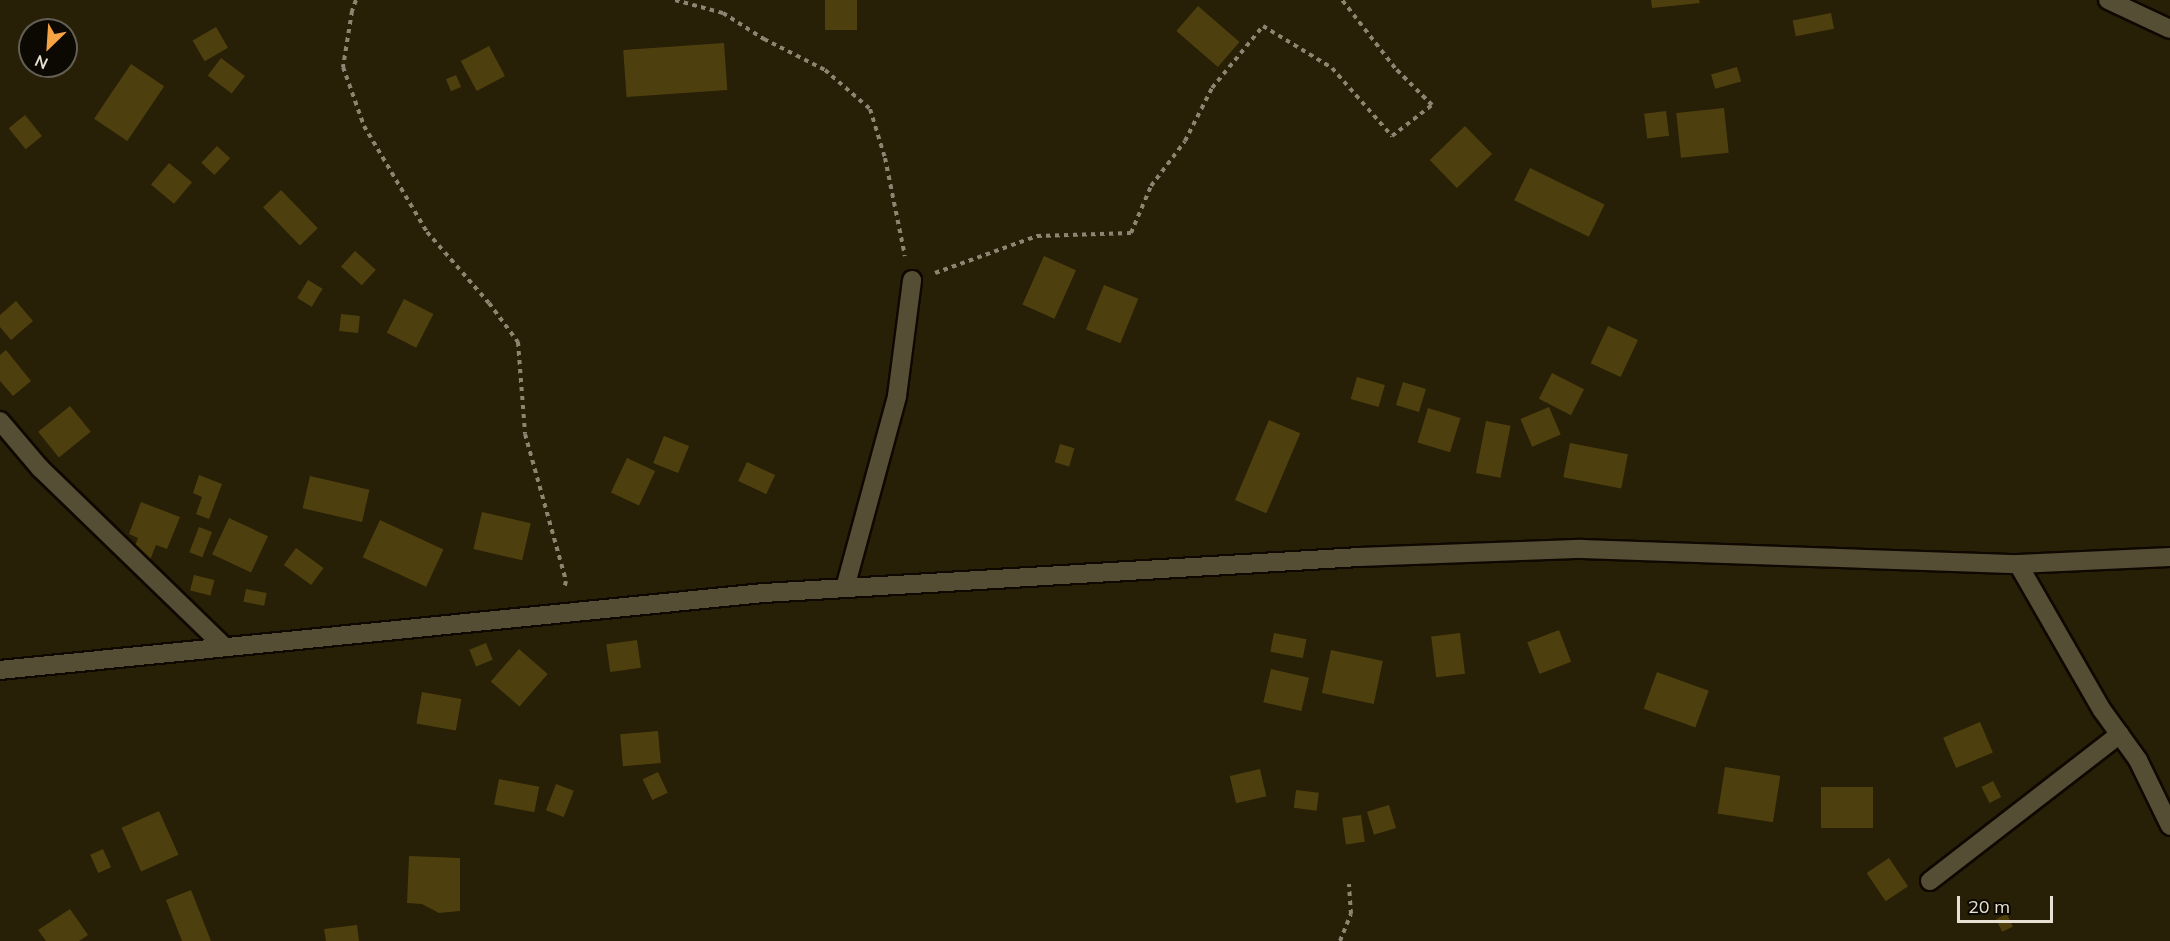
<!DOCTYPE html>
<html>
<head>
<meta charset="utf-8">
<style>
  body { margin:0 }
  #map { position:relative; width:2170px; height:941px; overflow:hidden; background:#271f06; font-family:Mulish,sans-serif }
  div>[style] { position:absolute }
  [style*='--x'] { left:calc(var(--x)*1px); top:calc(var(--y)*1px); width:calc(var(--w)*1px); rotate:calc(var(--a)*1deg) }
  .building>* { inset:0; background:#4e400e; transform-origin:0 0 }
  .path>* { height:4px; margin-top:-2px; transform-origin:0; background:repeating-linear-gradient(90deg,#8c8572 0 4.5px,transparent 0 9px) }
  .roads { filter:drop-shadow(2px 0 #0f0800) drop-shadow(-2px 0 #0f0800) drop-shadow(0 2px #0f0800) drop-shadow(0 -2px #0f0800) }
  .minor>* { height:18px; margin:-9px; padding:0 9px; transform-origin:9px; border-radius:9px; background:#564e34 }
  span { translate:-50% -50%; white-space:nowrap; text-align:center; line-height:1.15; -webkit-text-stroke:4.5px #0c0902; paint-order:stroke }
  .north { position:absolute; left:18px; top:18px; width:60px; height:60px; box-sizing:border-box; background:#0c0902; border:2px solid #635f55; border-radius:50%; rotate:205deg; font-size:16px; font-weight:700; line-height:24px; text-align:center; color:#e6e1d2 }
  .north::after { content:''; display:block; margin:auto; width:21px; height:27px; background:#f5a345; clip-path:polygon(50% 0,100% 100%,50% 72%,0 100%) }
  .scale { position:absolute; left:1957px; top:896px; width:96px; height:27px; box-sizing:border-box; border:3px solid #e6e1d2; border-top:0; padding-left:8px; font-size:18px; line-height:21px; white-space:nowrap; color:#e6e1d2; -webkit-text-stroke:4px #0c0902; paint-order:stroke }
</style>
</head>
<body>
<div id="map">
  <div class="building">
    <div style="left:825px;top:0;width:32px;height:30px"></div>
    <div style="clip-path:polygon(1651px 0,1699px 0,1700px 3px,1652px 8px)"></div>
    <div style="left:1198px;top:6px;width:55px;height:33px;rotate:41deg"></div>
    <div style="left:1831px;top:13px;width:16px;height:39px;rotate:79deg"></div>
    <div style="left:216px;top:27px;width:24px;height:27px;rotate:60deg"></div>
    <div style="left:724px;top:43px;width:47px;height:101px;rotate:86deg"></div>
    <div style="left:489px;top:46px;width:34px;height:32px;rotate:62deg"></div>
    <div style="left:221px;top:58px;width:30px;height:22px;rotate:37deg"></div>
    <div style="left:131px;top:64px;width:40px;height:66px;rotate:34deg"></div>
    <div style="left:1737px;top:67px;width:15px;height:27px;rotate:74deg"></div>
    <div style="left:456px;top:75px;width:13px;height:11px;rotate:67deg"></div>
    <div style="left:1724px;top:108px;width:45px;height:48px;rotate:84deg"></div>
    <div style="left:1666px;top:111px;width:25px;height:22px;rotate:83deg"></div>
    <div style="left:25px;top:115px;width:27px;height:21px;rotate:51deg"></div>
    <div style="left:1465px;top:126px;width:39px;height:49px;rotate:46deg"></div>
    <div style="left:217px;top:146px;width:18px;height:23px;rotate:43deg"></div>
    <div style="left:169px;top:163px;width:30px;height:28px;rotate:40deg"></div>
    <div style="left:1530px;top:168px;width:83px;height:36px;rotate:26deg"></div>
    <div style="left:281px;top:190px;width:53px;height:25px;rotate:46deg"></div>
    <div style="left:355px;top:251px;width:28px;height:21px;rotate:42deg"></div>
    <div style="left:1044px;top:256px;width:35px;height:53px;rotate:24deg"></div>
    <div style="left:308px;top:280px;width:17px;height:21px;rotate:31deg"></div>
    <div style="left:1104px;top:285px;width:37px;height:48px;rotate:22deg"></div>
    <div style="left:404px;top:299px;width:33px;height:38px;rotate:27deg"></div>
    <div style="clip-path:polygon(16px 301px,33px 321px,11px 340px,0 327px,0 315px)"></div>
    <div style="left:341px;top:314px;width:19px;height:17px;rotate:6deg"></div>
    <div style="left:1608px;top:326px;width:33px;height:41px;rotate:25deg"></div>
    <div style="clip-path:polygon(6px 350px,31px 381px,13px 396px,0 381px,0 355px)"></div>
    <div style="left:1552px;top:373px;width:36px;height:29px;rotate:27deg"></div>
    <div style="left:1357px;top:377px;width:29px;height:23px;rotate:16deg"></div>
    <div style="left:1403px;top:382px;width:24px;height:24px;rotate:17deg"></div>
    <div style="left:70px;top:406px;width:33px;height:41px;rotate:51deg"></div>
    <div style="left:1549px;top:407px;width:30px;height:31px;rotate:67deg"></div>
    <div style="left:1428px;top:408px;width:34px;height:36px;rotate:17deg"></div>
    <div style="left:1269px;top:420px;width:34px;height:87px;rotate:23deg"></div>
    <div style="left:1486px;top:421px;width:25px;height:53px;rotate:11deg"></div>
    <div style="left:664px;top:436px;width:27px;height:29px;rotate:22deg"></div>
    <div style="left:1570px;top:443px;width:59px;height:35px;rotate:11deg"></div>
    <div style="left:1060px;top:444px;width:15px;height:19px;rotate:16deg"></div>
    <div style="left:627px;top:458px;width:31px;height:38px;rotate:25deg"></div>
    <div style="left:747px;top:462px;width:31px;height:21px;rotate:25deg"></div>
    <div style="clip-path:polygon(199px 475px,222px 484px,209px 519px,196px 514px,202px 497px,193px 493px)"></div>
    <div style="left:310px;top:476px;width:61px;height:33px;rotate:13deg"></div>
    <div style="clip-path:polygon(141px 502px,180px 517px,167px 549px,156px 545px,150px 560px,132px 554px,138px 538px,129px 534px)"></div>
    <div style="left:482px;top:512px;width:50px;height:38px;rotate:13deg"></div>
    <div style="left:229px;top:518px;width:43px;height:40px;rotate:25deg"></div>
    <div style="left:380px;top:520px;width:70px;height:41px;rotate:25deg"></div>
    <div style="left:199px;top:527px;width:14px;height:27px;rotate:21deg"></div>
    <div style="left:296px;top:548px;width:34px;height:21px;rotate:36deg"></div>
    <div style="left:194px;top:575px;width:21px;height:16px;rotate:14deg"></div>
    <div style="left:246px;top:589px;width:21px;height:13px;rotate:11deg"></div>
    <div style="left:1559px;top:630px;width:34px;height:34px;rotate:69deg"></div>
    <div style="left:1274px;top:633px;width:33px;height:19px;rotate:11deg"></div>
    <div style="left:1460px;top:633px;width:41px;height:29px;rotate:83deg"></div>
    <div style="left:637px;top:640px;width:28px;height:31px;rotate:82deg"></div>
    <div style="left:486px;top:643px;width:18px;height:18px;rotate:68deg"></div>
    <div style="left:519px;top:649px;width:38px;height:43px;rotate:41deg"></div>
    <div style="left:1331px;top:650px;width:53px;height:44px;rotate:12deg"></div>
    <div style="left:1271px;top:669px;width:39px;height:34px;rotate:13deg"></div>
    <div style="left:1657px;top:672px;width:55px;height:39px;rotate:20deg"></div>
    <div style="left:422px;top:692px;width:40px;height:32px;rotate:10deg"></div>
    <div style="left:1980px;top:722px;width:33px;height:40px;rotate:67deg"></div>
    <div style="left:658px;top:731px;width:32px;height:38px;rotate:85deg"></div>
    <div style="left:1725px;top:767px;width:56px;height:47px;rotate:9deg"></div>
    <div style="left:1260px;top:769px;width:28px;height:31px;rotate:77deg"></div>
    <div style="left:658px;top:772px;width:23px;height:17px;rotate:65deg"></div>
    <div style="left:499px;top:779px;width:41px;height:26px;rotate:11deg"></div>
    <div style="left:1993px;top:781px;width:18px;height:13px;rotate:63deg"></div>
    <div style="left:556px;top:784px;width:19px;height:28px;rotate:21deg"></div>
    <div style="left:1821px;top:787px;width:52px;height:41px"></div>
    <div style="left:1296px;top:790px;width:23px;height:18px;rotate:7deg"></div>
    <div style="left:1389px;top:805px;width:24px;height:23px;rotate:73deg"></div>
    <div style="left:159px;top:811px;width:48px;height:41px;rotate:66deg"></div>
    <div style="left:1361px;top:815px;width:27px;height:19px;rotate:82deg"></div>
    <div style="left:103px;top:849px;width:20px;height:14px;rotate:66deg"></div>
    <div style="clip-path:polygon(409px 856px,460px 858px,460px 911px,439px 913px,422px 904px,407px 903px)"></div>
    <div style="left:1889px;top:858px;width:34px;height:27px;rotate:56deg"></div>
    <div style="clip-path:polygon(191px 890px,211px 941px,182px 941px,166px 900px)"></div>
    <div style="clip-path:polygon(70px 909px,88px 935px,79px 941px,46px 941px,38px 930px)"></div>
    <div style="left:2007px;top:914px;width:14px;height:12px;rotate:65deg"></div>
    <div style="clip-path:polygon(357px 925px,359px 941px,326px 941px,324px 929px)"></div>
  </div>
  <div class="path">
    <div style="--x:356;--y:0;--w:12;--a:110"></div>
    <div style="--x:352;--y:11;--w:57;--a:99.1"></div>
    <div style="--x:343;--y:67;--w:63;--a:70.4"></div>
    <div style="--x:364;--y:126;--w:123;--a:59.3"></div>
    <div style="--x:427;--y:232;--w:94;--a:48.9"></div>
    <div style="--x:489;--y:303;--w:49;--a:53.4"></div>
    <div style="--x:518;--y:342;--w:92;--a:85.6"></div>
    <div style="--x:525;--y:434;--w:153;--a:74.4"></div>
    <div style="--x:566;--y:581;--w:8;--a:104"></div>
    <div style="--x:675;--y:0;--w:50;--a:15.2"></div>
    <div style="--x:723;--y:13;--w:49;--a:32.4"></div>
    <div style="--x:764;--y:39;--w:68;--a:26.9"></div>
    <div style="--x:825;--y:70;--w:60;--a:40.9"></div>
    <div style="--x:870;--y:109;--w:51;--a:73"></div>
    <div style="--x:885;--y:158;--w:100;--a:78.5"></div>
    <div style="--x:935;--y:273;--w:109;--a:-19.9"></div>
    <div style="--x:1037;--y:236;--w:94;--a:-1.8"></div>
    <div style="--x:1131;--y:233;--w:51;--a:-66.9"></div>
    <div style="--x:1151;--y:186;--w:56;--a:-52.9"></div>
    <div style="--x:1185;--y:141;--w:59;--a:-63"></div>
    <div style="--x:1212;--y:88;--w:80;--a:-50.6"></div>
    <div style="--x:1263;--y:26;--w:81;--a:31.3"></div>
    <div style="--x:1332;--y:68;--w:91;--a:48.6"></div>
    <div style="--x:1392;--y:136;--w:51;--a:-37.8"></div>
    <div style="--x:1432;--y:105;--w:52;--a:-135"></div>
    <div style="--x:1395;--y:68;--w:86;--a:-127.9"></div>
    <div style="--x:1340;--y:941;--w:29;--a:-68"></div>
    <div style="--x:1351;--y:914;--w:30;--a:-94"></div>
  </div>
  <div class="roads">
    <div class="minor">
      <div style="--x:2108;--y:0;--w:68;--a:25.1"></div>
      <div style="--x:0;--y:421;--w:62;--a:49.6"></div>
      <div style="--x:40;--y:468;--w:257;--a:44.1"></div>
      <div style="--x:2018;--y:564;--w:168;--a:60.1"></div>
      <div style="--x:2102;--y:710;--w:62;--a:54.2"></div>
      <div style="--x:2138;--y:760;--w:73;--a:64.1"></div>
      <div style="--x:845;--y:588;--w:199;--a:-74.8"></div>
      <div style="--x:897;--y:396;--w:117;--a:-82.6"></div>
      <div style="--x:0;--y:670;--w:768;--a:-5.76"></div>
      <div style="--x:764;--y:593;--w:596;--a:-3.46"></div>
      <div style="--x:1359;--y:557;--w:223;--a:-2.1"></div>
      <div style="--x:1582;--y:549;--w:436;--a:2"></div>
      <div style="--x:2018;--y:564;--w:152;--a:-2.6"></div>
      <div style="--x:1930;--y:881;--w:240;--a:-37.7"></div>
    </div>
  </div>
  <div class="north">N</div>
  <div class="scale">20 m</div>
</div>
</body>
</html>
